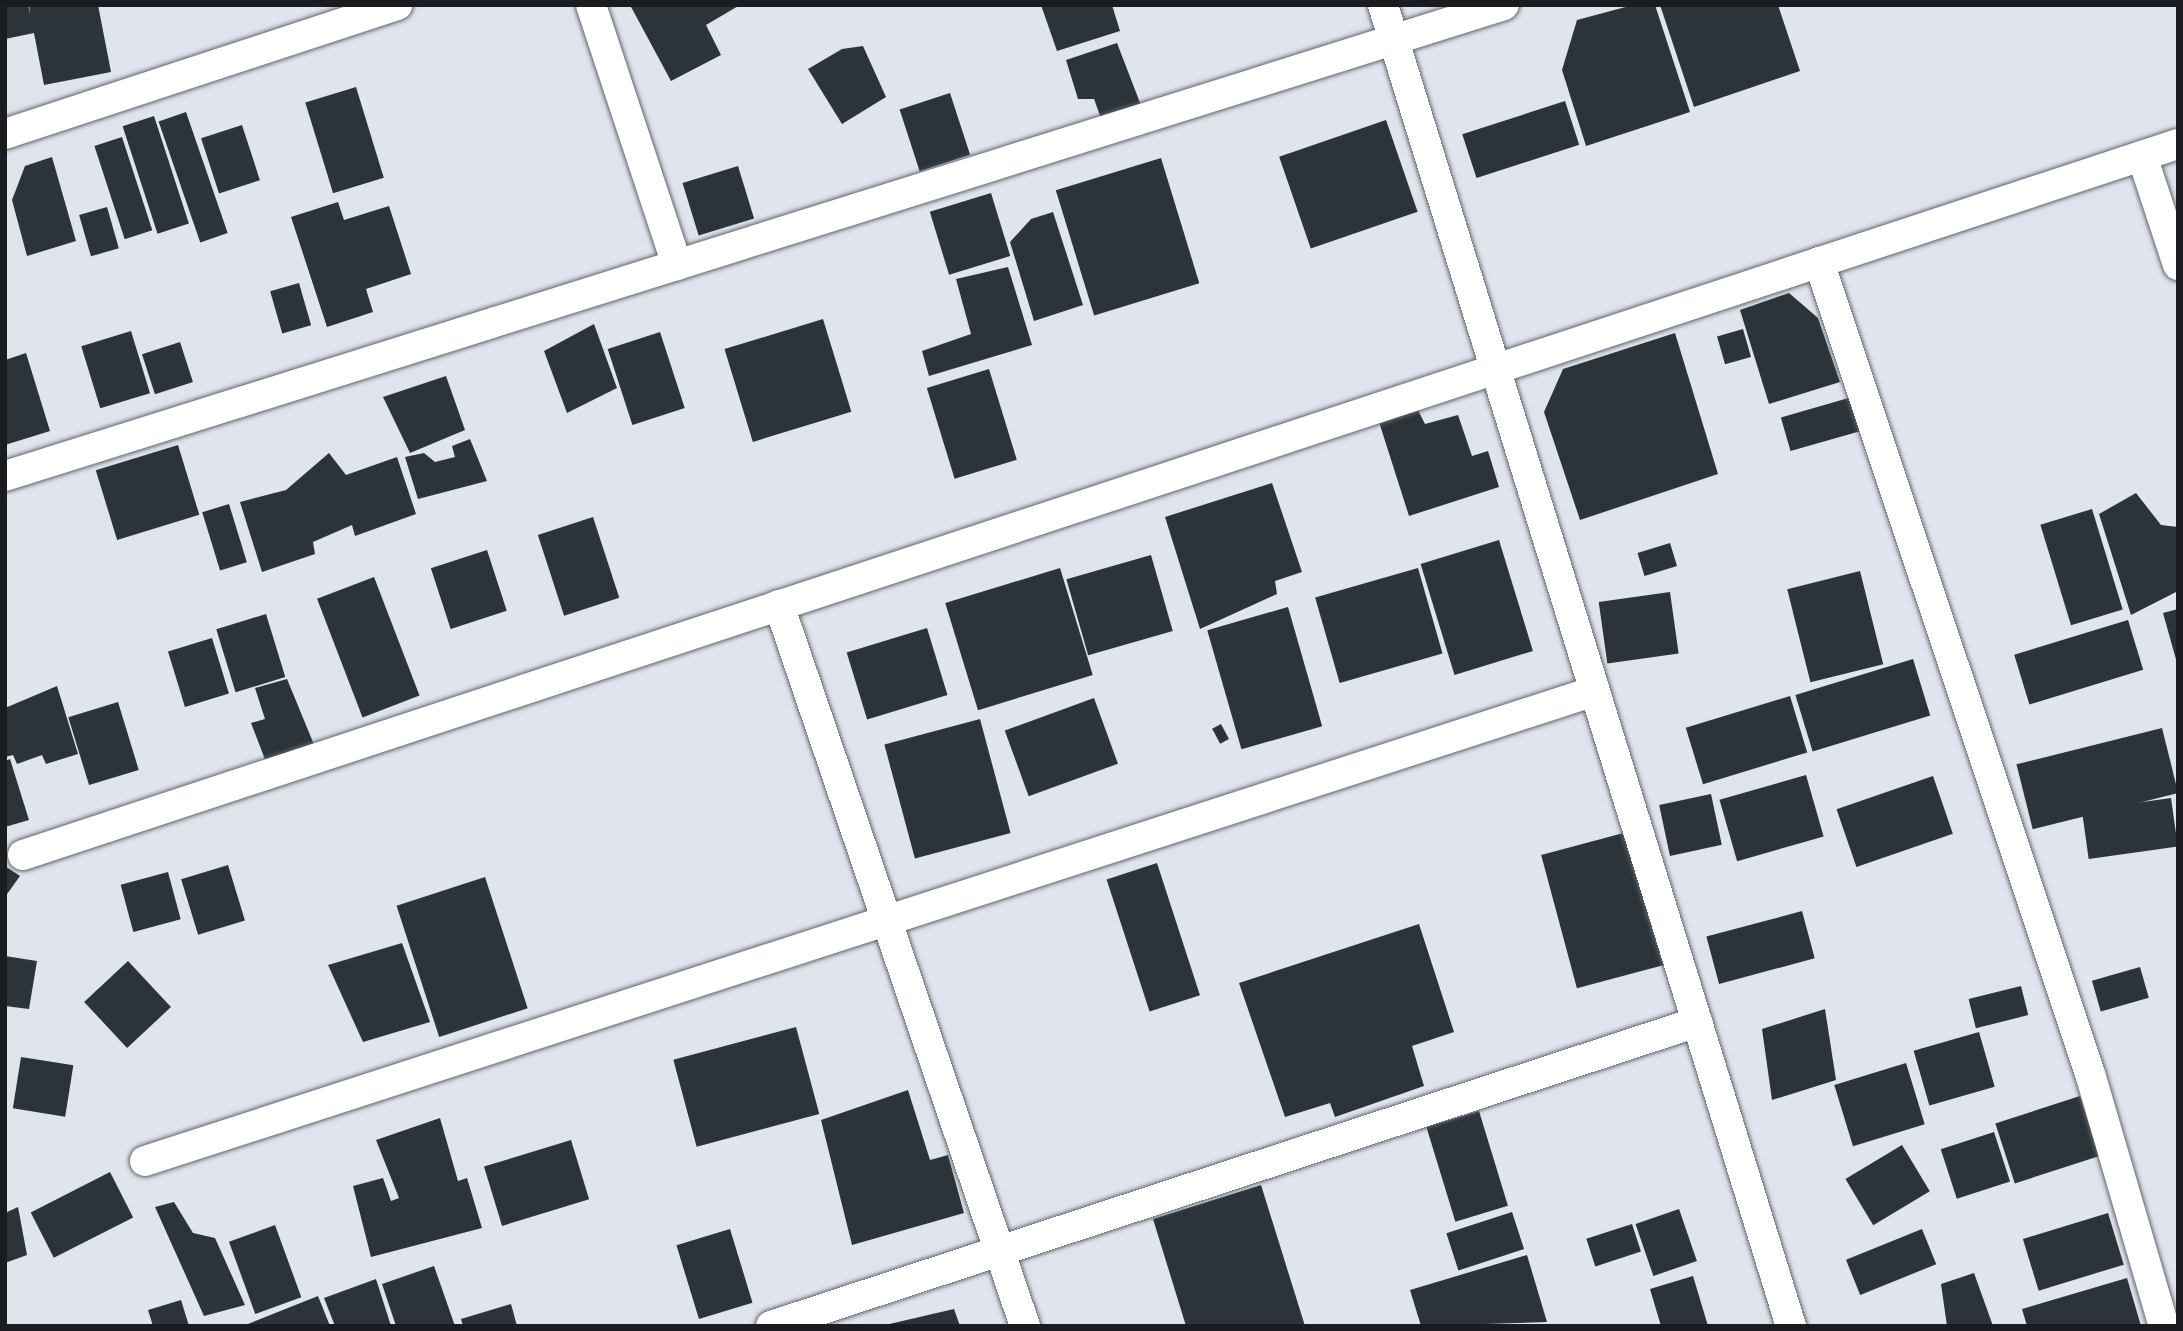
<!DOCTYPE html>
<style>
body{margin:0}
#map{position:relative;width:2183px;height:1331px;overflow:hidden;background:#dfe4ed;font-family:Overpass,sans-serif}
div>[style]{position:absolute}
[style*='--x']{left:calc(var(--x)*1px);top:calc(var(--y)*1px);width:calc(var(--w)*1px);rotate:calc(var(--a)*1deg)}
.building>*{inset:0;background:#2c3439;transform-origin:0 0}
.roads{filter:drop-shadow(0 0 2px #60656d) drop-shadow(0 0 2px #60656d)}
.street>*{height:30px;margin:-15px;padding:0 15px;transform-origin:15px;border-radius:15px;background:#fff}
span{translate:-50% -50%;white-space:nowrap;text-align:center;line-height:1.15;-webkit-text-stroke:7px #dfe4ed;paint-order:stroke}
.frame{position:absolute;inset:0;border:7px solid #1a1c1f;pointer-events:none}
</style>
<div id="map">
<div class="building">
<div style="clip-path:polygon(5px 5px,28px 5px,30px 14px,29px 5px,98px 5px,111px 72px,44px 85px,34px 33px,5px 39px)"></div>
<div style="clip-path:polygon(630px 5px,740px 5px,706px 25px,721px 55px,671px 81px)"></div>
<div style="clip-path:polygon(1041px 5px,1112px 5px,1120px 31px,1057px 51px)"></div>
<div style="clip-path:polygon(1633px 5px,1655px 5px,1690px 112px,1586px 146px,1562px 70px,1577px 20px)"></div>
<div style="clip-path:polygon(1660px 5px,1778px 5px,1800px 71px,1694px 107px)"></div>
<div style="clip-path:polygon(1117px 43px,1142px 108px,1102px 121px,1094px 99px,1078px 99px,1066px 60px)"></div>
<div style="clip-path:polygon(863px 46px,886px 97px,842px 124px,808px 69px,842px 49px)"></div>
<div style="left:356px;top:87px;width:95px;height:53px;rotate:73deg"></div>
<div style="left:950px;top:93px;width:65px;height:53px;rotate:72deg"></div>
<div style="left:1565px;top:101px;width:46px;height:108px;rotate:72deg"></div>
<div style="left:186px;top:112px;width:128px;height:29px;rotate:71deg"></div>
<div style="left:154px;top:116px;width:113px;height:33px;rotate:72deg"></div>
<div style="left:1386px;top:120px;width:97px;height:113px;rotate:71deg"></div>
<div style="left:242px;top:125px;width:58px;height:43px;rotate:72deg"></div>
<div style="left:122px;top:137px;width:98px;height:29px;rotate:72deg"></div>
<div style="clip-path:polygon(52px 157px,76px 241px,27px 256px,12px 200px,25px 166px)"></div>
<div style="left:1161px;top:158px;width:131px;height:110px;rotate:73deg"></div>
<div style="left:738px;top:166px;width:55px;height:58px;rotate:73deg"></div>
<div style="left:991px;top:193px;width:66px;height:64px;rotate:73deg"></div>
<div style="clip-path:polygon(338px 202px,344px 220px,389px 206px,411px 274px,366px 289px,373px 312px,327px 327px,291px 217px)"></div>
<div style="left:107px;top:207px;width:43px;height:29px;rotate:74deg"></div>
<div style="clip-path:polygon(1053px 212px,1083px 305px,1034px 321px,1010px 242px,1031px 219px)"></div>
<div style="clip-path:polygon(1008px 267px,1032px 345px,929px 376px,922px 351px,971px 334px,956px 279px)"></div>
<div style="left:299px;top:283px;width:44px;height:30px;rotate:74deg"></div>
<div style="clip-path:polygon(1789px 293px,1818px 318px,1840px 382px,1769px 404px,1740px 310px)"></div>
<div style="left:823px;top:319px;width:97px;height:103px;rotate:73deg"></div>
<div style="clip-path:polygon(594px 324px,617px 388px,567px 413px,544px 351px)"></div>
<div style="left:1743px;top:329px;width:29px;height:27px;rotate:74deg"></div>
<div style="left:131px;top:331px;width:65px;height:52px;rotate:73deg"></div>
<div style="left:660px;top:332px;width:80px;height:55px;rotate:72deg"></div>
<div style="clip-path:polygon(1675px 333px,1718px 474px,1580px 520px,1544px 412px,1563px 369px)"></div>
<div style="left:180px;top:342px;width:42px;height:40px;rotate:72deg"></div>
<div style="clip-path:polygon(26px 353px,50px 431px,5px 445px,5px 360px)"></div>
<div style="left:989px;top:369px;width:95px;height:65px;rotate:73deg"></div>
<div style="clip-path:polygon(446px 376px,465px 430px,410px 453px,383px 397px)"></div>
<div style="left:1852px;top:397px;width:35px;height:74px;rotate:74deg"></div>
<div style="clip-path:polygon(1418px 410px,1425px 424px,1458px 415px,1472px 456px,1488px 451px,1499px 487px,1409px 516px,1379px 422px)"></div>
<div style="clip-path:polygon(470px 439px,487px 481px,418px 499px,405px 457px,424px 453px,435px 462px,455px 457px,452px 446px)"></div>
<div style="left:178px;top:445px;width:73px;height:86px;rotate:73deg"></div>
<div style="clip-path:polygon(329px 453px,346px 475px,397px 457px,416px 514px,355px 536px,352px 525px,313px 542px,315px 554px,262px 572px,240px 502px,286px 490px)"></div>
<div style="clip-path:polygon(1272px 483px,1302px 572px,1275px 581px,1277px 594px,1200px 629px,1165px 517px)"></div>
<div style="clip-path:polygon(2136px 493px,2161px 525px,2178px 527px,2178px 591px,2131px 615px,2099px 514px)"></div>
<div style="left:229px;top:504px;width:61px;height:28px;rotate:73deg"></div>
<div style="left:2092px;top:509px;width:105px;height:54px;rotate:73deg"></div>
<div style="left:593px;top:517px;width:85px;height:58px;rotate:72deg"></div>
<div style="left:1499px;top:540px;width:116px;height:82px;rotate:73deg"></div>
<div style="left:1670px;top:543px;width:24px;height:34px;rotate:73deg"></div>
<div style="left:487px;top:550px;width:64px;height:59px;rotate:72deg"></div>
<div style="left:1151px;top:555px;width:79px;height:88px;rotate:74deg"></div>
<div style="left:1060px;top:568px;width:112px;height:120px;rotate:73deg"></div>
<div style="left:1418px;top:568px;width:89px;height:107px;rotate:74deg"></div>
<div style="left:1860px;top:571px;width:96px;height:75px;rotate:76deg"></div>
<div style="left:374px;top:577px;width:127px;height:61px;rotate:69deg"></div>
<div style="left:1670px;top:592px;width:62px;height:72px;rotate:82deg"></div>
<div style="left:1288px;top:607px;width:124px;height:84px;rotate:74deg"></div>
<div style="clip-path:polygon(2178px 609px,2178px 663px,2177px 663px,2163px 613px)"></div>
<div style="left:266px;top:614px;width:66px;height:52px;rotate:73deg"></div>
<div style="left:2128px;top:620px;width:52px;height:119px;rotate:73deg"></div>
<div style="left:927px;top:628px;width:70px;height:84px;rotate:73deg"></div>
<div style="left:212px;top:638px;width:58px;height:46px;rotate:73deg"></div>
<div style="left:1913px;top:659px;width:59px;height:123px;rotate:73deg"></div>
<div style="clip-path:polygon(287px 679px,315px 747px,266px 762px,251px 723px,265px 719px,255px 688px)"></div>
<div style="clip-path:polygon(57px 686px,78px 754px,46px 764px,42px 755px,17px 764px,13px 755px,5px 757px,5px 708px)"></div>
<div style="left:1790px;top:696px;width:59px;height:109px;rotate:73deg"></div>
<div style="left:1094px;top:698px;width:70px;height:95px;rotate:70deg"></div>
<div style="left:118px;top:702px;width:71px;height:52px;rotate:73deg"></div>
<div style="left:980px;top:719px;width:118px;height:99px;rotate:75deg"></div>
<div style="left:1221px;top:724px;width:17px;height:10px;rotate:62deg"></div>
<div style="left:2162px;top:728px;width:67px;height:150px;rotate:76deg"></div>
<div style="clip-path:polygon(10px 759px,29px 820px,5px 827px,5px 761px)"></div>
<div style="left:1806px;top:775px;width:64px;height:90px;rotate:74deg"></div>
<div style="left:1933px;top:776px;width:61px;height:102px;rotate:71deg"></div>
<div style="left:1711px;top:794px;width:52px;height:53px;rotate:78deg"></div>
<div style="left:2171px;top:798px;width:49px;height:90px;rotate:82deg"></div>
<div style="left:1631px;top:831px;width:138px;height:93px;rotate:75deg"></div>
<div style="left:1157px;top:863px;width:139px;height:53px;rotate:72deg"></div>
<div style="left:228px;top:865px;width:58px;height:49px;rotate:73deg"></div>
<div style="clip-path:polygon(5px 866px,20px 876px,5px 897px)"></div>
<div style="left:168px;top:872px;width:49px;height:49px;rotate:75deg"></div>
<div style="left:485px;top:877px;width:138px;height:93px;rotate:72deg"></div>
<div style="left:1802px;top:911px;width:49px;height:99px;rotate:75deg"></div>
<div style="clip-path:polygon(1419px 924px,1454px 1032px,1412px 1046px,1424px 1086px,1335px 1117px,1330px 1103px,1285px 1117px,1239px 983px)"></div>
<div style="clip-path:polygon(402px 943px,430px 1022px,363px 1042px,328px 965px)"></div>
<div style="clip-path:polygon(5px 956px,37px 961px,29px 1009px,5px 1006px)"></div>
<div style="left:128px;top:961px;width:63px;height:60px;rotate:47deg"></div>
<div style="left:2140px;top:967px;width:32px;height:50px;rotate:74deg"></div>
<div style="left:2021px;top:986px;width:30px;height:54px;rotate:76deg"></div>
<div style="clip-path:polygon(1825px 1009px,1836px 1080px,1772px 1100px,1762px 1029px)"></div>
<div style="left:796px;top:1027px;width:90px;height:127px;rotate:75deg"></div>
<div style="left:1979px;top:1032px;width:57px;height:68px;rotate:74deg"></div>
<div style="left:21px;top:1057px;width:53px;height:52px;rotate:9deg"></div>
<div style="left:1906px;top:1063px;width:64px;height:75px;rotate:73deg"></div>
<div style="clip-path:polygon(908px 1090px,930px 1160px,948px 1155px,964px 1213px,852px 1245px,821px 1120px)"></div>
<div style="left:2080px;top:1096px;width:63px;height:89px;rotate:72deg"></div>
<div style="left:1479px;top:1111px;width:99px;height:55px;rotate:73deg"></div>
<div style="clip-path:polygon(440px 1118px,458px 1181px,467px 1178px,482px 1228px,371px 1257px,353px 1186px,383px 1178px,391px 1201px,399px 1198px,376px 1140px)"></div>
<div style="left:1994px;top:1132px;width:52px;height:56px;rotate:72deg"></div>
<div style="left:571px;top:1140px;width:62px;height:91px;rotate:73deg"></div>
<div style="left:1902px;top:1145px;width:54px;height:66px;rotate:59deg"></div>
<div style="left:110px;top:1172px;width:51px;height:89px;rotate:63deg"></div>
<div style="clip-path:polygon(1261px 1185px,1305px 1326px,1186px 1326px,1153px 1219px)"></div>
<div style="clip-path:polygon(174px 1202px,193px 1233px,215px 1238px,245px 1305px,204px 1316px,155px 1207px)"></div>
<div style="clip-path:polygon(18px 1207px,27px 1255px,5px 1263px,5px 1213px)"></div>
<div style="left:1679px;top:1209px;width:55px;height:46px;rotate:71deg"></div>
<div style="left:1512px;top:1212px;width:39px;height:69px;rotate:72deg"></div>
<div style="left:2108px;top:1213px;width:54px;height:89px;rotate:73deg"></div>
<div style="left:1632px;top:1224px;width:29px;height:48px;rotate:72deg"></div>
<div style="left:275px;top:1225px;width:77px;height:49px;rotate:70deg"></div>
<div style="left:730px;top:1229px;width:77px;height:56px;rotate:73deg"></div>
<div style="left:1922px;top:1229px;width:38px;height:82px;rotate:68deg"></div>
<div style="clip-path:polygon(1527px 1255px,1547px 1322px,1421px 1326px,1410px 1290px)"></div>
<div style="clip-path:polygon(434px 1266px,455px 1326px,396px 1326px,382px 1284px)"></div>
<div style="clip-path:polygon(1974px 1273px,1993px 1326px,1947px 1326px,1941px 1284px)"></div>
<div style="clip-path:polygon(1693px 1276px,1708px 1326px,1661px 1326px,1650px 1289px)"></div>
<div style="clip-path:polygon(2127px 1278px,2141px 1326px,2027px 1326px,2022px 1309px)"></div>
<div style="clip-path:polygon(376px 1279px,391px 1326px,335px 1326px,324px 1298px)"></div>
<div style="clip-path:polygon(318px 1296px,330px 1326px,248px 1324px)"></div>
<div style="clip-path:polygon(181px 1300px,189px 1326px,153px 1326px,148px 1310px)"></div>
<div style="clip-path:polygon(511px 1304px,517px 1326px,463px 1326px,461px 1319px)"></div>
<div style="clip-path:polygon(954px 1309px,960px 1326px,885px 1326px,885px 1325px)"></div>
</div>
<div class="roads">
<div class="street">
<div style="--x:591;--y:5;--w:274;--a:71.7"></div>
<div style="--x:1383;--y:5;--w:1383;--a:72.84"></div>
<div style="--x:5;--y:134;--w:413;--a:-18.2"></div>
<div style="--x:2142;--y:156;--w:115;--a:71.7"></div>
<div style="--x:1819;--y:262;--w:859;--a:71.54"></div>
<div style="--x:2091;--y:1077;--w:259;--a:73.7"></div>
<div style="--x:5;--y:476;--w:1571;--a:-17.44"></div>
<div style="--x:779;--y:605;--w:762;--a:71.16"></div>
<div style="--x:23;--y:855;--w:2269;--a:-18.26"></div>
<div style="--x:145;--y:1161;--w:1524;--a:-17.96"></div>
<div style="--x:771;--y:1326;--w:975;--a:-18.17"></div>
</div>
</div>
<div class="frame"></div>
</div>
